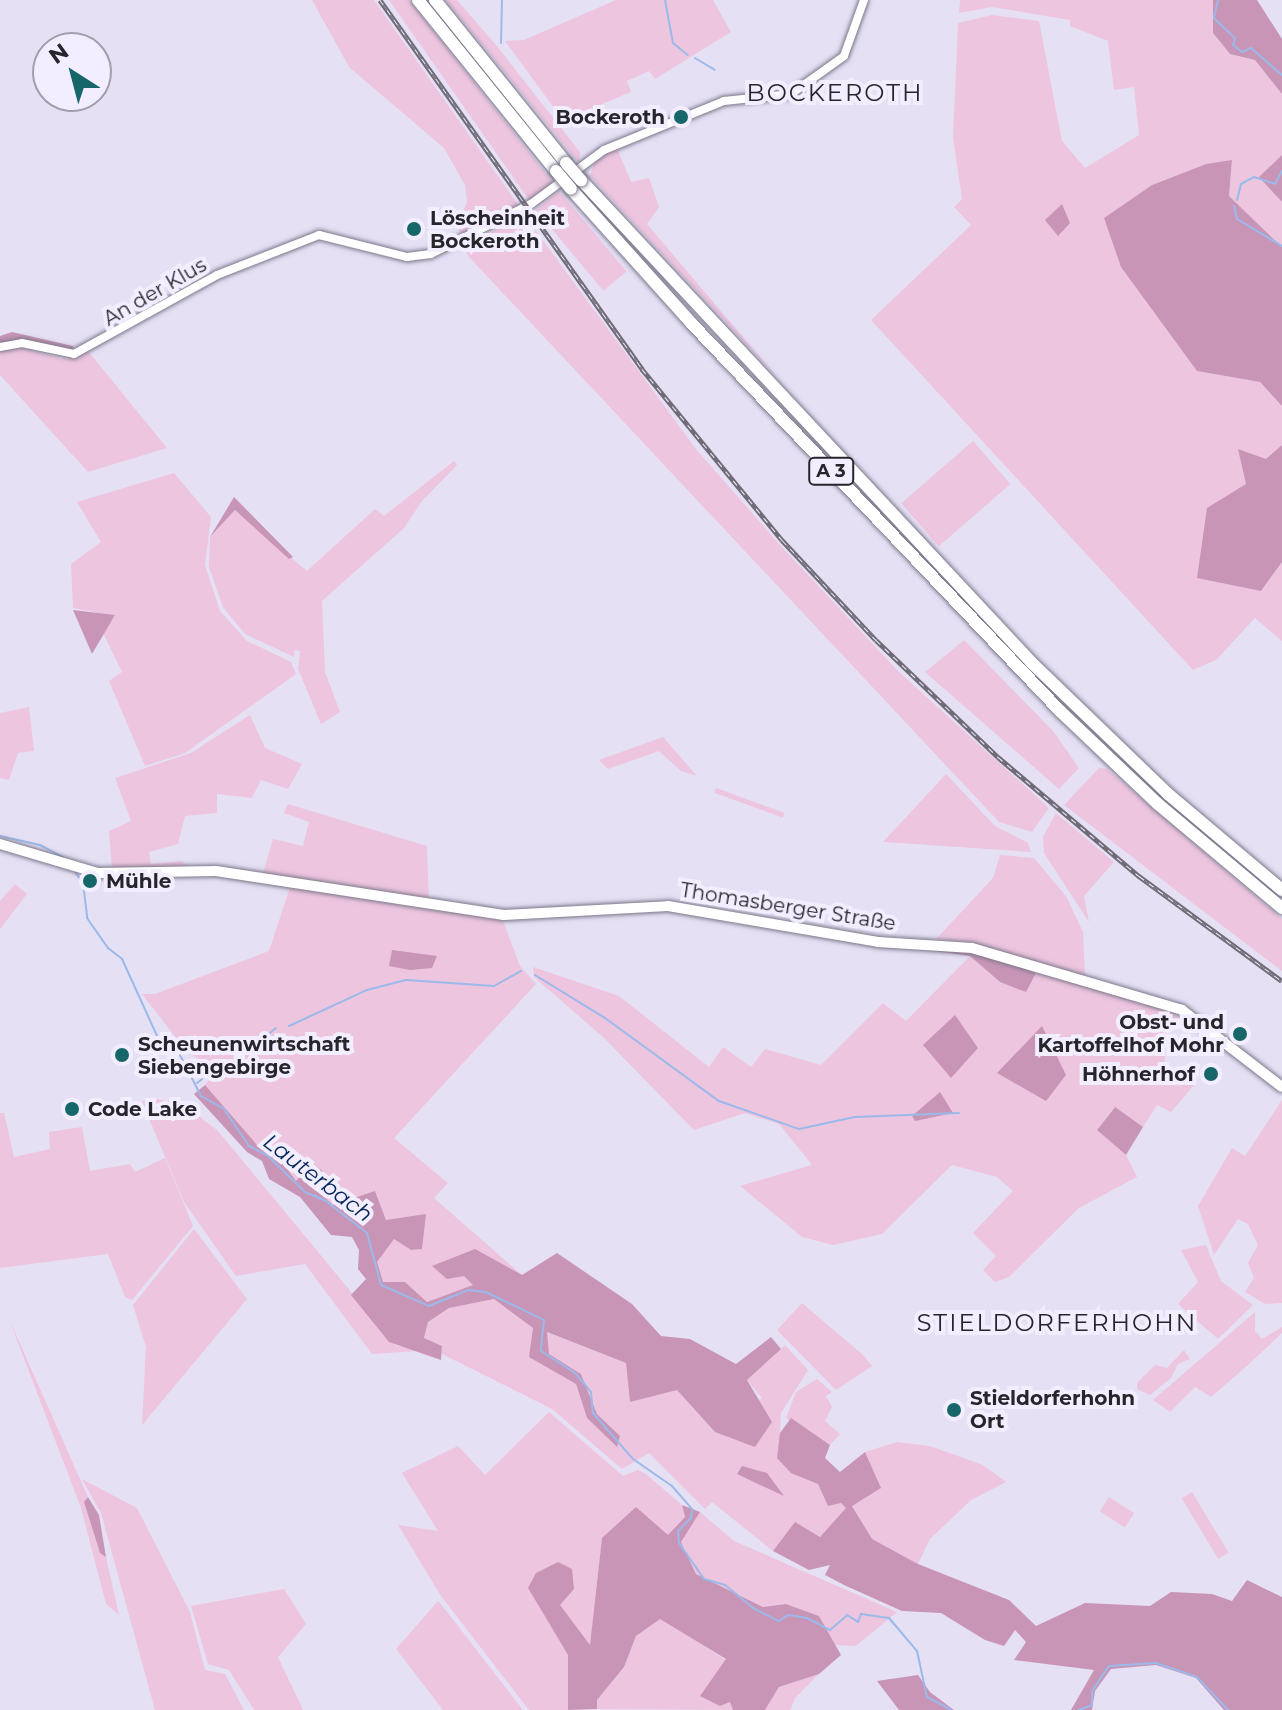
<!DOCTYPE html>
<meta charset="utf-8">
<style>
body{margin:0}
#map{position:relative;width:1282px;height:1710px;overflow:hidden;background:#e6e0f5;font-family:Montserrat,sans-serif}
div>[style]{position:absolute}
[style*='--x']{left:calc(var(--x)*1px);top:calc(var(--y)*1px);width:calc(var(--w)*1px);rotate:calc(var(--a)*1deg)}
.green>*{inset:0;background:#edc5df;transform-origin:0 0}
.forest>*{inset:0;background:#c895b7}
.stream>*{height:2px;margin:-1px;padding:0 1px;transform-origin:1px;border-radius:1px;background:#9bbaea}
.roads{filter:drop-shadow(0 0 2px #7c778a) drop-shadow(0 0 2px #7c778a)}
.minor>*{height:8px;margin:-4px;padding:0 4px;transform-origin:4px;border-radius:4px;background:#fff}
.major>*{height:10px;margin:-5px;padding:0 5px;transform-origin:5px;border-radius:5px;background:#fff}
.highway>*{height:12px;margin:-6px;padding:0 6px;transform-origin:6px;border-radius:6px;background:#fff}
.rail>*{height:5px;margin-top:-2.5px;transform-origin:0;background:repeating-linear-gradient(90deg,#f3eeff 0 6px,#6f6b77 0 12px);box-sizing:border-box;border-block:2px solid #6f6b77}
.bridges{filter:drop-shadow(0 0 2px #7c778a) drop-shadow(0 0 2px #7c778a)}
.highway-bridge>*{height:12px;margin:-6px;padding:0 6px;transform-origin:6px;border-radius:6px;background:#fff}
.dots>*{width:22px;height:22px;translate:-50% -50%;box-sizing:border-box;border:4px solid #f3eeff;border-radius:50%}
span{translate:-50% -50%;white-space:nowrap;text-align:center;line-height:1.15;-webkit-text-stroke:8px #f3eeff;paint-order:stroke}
.shield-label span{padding:2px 6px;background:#f3eeff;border:2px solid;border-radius:6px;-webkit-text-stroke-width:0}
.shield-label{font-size:18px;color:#27252c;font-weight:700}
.poi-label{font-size:20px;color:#27252c;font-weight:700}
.right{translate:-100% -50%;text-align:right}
.left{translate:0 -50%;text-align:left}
.street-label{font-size:20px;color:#27252c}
.water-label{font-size:22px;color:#02255c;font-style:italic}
.quarter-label{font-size:24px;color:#27252c;letter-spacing:2px}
.north{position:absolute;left:32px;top:32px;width:80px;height:80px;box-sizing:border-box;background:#f3eeff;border:2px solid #a19eab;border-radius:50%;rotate:324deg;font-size:22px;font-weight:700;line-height:32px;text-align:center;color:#27252c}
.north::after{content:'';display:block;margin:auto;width:28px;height:36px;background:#176669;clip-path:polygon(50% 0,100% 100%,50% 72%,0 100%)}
</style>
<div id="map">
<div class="green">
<div style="clip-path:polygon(312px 0,374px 0,519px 206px,460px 235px,458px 225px,467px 202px,465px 185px,444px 148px,349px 67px)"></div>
<div style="clip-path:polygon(389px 0,409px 0,553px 183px,529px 200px)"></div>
<div style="clip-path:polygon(446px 0,457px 0,496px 45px,580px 152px,579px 163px)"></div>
<div style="clip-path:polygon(616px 0,713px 0,731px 32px,655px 79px,649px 71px,627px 81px,631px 92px,563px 120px,505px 41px,524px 40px)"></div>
<div style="clip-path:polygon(960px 0,1213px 0,1213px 33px,1230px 54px,1255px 60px,1282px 94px,1282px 155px,1260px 177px,1282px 202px,1282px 247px,1229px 196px,1232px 161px,1206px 164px,1152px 185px,1104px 218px,1197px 371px,1260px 382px,1282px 406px,1282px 445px,1246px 484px,1261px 591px,1282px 562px,1282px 641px,1255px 618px,1216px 660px,1193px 670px,871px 320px,971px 225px,954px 207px,962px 199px,953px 138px,958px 23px,992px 15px,1039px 21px,1062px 141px,1085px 168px,1139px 135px,1134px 87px,1114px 90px,1108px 41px,1070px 26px,1070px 20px,992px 7px,959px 13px)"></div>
<div style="clip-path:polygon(617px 148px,631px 182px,649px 178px,659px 207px,647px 224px,776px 376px,590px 176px,595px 161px)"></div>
<div style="left:559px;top:191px;width:105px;height:30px;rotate:50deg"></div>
<div style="clip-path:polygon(525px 216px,696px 449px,780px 545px,899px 672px,1049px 808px,1032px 832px,999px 822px,469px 257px,463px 246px)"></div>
<div style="clip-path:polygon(15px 346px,62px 359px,88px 351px,167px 448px,88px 472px,0 375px,0 350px)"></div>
<div style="left:973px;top:441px;width:57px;height:95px;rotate:49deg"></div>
<div style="clip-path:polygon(454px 461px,457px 465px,422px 501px,404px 528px,322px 601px,325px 672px,340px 712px,321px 724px,298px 669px,300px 651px,294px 650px,294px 657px,245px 634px,223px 607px,209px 567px,210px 537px,235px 510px,307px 571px,375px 509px,384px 516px)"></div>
<div style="clip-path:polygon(174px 473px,211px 517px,205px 565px,220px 611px,247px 641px,291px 662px,296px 674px,185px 753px,145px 766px,109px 681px,122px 672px,103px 633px,115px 616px,73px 608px,71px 564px,101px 542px,77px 502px)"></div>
<div style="clip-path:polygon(964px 640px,1053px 731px,1079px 768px,1059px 789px,925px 672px)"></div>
<div style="clip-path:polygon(29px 707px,34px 751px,18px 753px,9px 780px,0 778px,0 713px)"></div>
<div style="clip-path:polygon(250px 715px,265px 748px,302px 764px,288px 789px,261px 780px,252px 798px,217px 794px,217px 813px,185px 816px,178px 844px,149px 852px,151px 864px,181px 861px,189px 866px,112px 868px,109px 831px,131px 821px,115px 778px,191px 753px)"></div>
<div style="clip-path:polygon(663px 737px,697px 776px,681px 771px,659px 751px,608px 769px,599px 760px)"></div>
<div style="clip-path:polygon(1099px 768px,1107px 769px,1282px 919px,1282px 971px,1064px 805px)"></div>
<div style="clip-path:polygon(946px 774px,995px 826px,1028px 843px,1031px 852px,883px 842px)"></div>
<div style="left:716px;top:788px;width:73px;height:5px;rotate:20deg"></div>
<div style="clip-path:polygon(288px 804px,427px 846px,429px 904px,262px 876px,273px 839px,303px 846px,309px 822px,284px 813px)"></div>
<div style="clip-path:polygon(1056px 813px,1114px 862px,1084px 896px,1089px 922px,1044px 853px,1043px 837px)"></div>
<div style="clip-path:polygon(1000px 855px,1034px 858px,1066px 896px,1083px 932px,1085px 976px,1081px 980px,965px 942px,936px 939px,993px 878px)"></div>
<div style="clip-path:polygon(15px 884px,27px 894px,0 929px,0 901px)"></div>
<div style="clip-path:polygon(290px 887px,502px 918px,520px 966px,536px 984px,394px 1138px,448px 1183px,434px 1198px,522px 1275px,464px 1276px,474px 1285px,427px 1302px,405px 1282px,382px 1282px,376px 1262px,394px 1238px,411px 1250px,386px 1220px,375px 1191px,333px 1206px,296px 1181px,275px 1152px,257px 1145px,213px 1098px,205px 1085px,218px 1069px,187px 1052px,142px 994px,155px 994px,269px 951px)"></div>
<div style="clip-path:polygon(970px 956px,1000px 982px,1026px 991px,1036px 973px,1163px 1007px,1196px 1029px,1185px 1025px,1166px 1030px,1164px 1075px,1196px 1083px,1171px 1112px,1157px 1105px,1143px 1127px,1114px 1107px,1097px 1130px,1126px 1155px,1137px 1177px,1079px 1208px,1009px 1277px,995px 1282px,983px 1270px,996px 1256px,973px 1233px,1013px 1191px,997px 1177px,952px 1165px,882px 1234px,833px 1245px,802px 1237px,740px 1186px,812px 1165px,779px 1124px,745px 1113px,694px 1130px,604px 1038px,534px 977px,533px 967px,619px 996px,709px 1067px,723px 1047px,751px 1067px,765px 1049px,821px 1065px,883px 1003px,906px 1021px)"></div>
<div style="clip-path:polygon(147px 1098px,182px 1103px,218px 1131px,395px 1345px,418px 1351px,372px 1354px,305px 1264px,236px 1276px,184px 1202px,142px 1102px)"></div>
<div style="clip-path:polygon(1282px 1100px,1282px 1303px,1265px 1304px,1245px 1292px,1254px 1278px,1248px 1263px,1258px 1245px,1248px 1224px,1238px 1219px,1214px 1255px,1198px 1206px,1232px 1148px,1245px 1156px)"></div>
<div style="clip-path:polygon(0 1113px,4px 1113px,14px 1157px,50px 1149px,49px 1132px,82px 1127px,90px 1171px,130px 1164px,135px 1172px,165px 1158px,193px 1226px,132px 1300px,125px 1297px,108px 1254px,0 1268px)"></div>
<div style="clip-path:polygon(194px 1229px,247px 1299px,142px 1425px,146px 1347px,133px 1305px)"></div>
<div style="clip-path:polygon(1206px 1245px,1221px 1281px,1253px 1305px,1218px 1339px,1178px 1304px,1198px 1282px,1181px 1250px)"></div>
<div style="clip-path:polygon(494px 1299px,534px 1328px,530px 1357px,576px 1384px,587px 1418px,616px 1446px,620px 1436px,597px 1414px,581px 1374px,549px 1354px,546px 1332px,626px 1363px,677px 1390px,715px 1432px,762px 1398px,747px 1380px,785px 1345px,808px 1370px,781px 1413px,780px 1433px,801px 1474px,818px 1484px,828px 1506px,841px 1503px,847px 1508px,820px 1537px,795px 1523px,773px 1551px,712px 1502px,705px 1509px,649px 1453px,622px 1469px,552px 1409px,442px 1354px,442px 1346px,424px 1338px,428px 1322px,449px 1308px)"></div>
<div style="clip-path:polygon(802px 1303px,863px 1355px,872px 1366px,836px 1390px,777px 1330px)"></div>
<div style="clip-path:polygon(1255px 1312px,1255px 1331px,1262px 1339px,1282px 1327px,1282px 1333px,1248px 1365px,1211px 1397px,1195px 1387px,1170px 1412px,1153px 1400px)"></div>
<div style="clip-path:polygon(9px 1319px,88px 1497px,84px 1502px,100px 1553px,106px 1557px,119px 1615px,106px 1604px,81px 1508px)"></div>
<div style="clip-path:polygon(1184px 1350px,1190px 1359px,1178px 1364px,1171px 1378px,1150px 1395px,1137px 1389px,1137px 1383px,1155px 1365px,1167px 1368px)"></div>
<div style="clip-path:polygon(817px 1379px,832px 1392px,826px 1396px,832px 1407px,825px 1421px,840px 1434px,830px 1445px,786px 1418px,796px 1392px)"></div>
<div style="clip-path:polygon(549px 1412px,623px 1476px,638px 1470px,646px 1474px,682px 1505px,685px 1517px,668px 1535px,602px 1538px,590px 1647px,560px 1605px,528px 1588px,568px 1655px,570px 1694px,568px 1710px,529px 1710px,441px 1596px,398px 1525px,438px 1531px,402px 1473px,458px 1446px,485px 1475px)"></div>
<div style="clip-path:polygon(897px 1442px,930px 1446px,983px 1465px,1006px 1482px,971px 1500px,930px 1539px,918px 1564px,871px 1539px,852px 1505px,880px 1488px,865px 1452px)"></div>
<div style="clip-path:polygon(82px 1479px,137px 1508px,190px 1612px,205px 1670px,225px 1674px,244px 1710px,155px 1710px,101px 1513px)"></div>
<div style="left:1192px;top:1492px;width:71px;height:12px;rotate:59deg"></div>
<div style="left:1109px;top:1497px;width:30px;height:17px;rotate:33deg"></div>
<div style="clip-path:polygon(700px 1512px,734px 1541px,897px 1612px,856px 1646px,835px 1645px,819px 1616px,786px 1604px,763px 1607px,696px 1574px,681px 1541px)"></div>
<div style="clip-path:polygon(284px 1589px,306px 1624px,278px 1657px,303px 1710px,254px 1710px,229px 1670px,208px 1664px,191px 1606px)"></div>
<div style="clip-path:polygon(438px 1601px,441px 1604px,523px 1710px,443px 1710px,396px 1649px)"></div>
<div style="clip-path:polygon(661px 1618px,726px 1660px,733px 1710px,597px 1709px,597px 1700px,624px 1667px,636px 1636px)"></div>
<div style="clip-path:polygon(819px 1674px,795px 1698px,790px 1710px,765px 1710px,779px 1687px)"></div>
</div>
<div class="forest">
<div style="clip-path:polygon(1213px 0,1257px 0,1282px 39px,1282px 94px,1255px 60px,1230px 54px,1213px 33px)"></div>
<div style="clip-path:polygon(1282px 155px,1282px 202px,1259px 177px)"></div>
<div style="clip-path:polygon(1232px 160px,1229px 196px,1282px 247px,1282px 406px,1260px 382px,1197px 371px,1121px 267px,1104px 218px,1152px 185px,1206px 164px)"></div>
<div style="clip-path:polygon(1062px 204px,1070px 223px,1058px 236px,1045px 220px)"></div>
<div style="clip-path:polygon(12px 332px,73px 346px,73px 352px,0 345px,0 336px)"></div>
<div style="clip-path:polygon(1282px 445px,1282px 562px,1261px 591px,1197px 578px,1207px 508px,1246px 484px,1238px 449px,1266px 459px)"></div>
<div style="clip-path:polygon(234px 497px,293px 557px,289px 559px,235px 510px,210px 537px)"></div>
<div style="clip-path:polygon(73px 610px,115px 615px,92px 654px)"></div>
<div style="clip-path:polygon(961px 948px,1036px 973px,1026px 992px,1000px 982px,970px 956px,927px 950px)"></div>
<div style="clip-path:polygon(392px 950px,437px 956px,432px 968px,410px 970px,389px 966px)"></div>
<div style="clip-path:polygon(955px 1015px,978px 1048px,951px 1078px,923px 1045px)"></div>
<div style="clip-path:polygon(1042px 1026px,1066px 1075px,1046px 1101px,997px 1073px)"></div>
<div style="clip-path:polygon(205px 1085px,257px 1145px,275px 1152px,296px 1181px,312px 1163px,324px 1172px,321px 1194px,333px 1205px,375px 1191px,386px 1220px,426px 1214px,422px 1249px,411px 1250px,394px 1239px,377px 1262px,383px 1282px,405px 1282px,427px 1302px,473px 1285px,464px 1276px,447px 1279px,432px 1266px,475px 1249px,522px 1275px,557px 1253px,632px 1304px,661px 1336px,690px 1339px,736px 1364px,771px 1337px,781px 1349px,747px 1380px,772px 1422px,755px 1447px,715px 1432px,677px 1390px,630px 1402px,626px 1363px,547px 1332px,549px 1354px,581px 1374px,597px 1414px,620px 1436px,617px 1447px,587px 1418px,576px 1384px,529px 1357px,533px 1328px,494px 1299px,449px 1308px,428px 1322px,424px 1338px,442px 1346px,441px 1360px,389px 1342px,351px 1295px,366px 1279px,358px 1269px,359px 1250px,352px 1237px,331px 1235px,300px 1197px,269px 1179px,262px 1161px,247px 1152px,194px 1094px)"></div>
<div style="clip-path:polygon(940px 1092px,953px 1113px,915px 1121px,912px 1116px)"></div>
<div style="clip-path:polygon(1115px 1107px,1143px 1127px,1126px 1155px,1097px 1130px)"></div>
<div style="clip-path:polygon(791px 1418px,830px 1445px,825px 1458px,840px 1472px,865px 1452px,881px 1488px,852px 1506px,872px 1539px,918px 1564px,1009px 1600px,1036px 1626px,1085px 1603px,1150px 1606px,1171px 1592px,1212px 1594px,1232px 1601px,1247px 1580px,1282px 1597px,1282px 1710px,1224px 1710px,1196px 1678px,1156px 1665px,1111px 1669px,1095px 1691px,1092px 1710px,1071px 1710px,1094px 1670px,1014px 1660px,1026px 1642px,1015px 1630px,1004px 1646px,985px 1640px,941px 1613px,902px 1611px,844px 1585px,825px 1575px,830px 1565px,809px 1570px,773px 1551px,795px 1522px,820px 1537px,846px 1508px,841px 1503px,828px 1506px,818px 1484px,791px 1473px,777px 1458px,780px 1433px)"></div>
<div style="clip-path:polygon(742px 1466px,767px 1473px,784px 1496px,737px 1474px)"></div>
<div style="clip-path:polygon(88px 1497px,99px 1515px,106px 1557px,100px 1553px,84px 1502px)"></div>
<div style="clip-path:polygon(682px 1505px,700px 1512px,681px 1542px,696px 1574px,763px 1607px,786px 1604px,819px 1616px,841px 1655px,819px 1674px,779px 1687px,765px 1710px,733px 1710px,730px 1702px,720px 1706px,700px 1696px,726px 1659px,660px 1619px,636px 1636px,624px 1667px,597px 1700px,597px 1709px,568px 1710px,568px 1655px,528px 1588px,536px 1573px,558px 1562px,572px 1569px,574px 1589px,560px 1605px,590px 1645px,602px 1538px,636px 1507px,668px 1535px,685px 1517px)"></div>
<div style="clip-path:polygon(918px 1675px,930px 1692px,954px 1710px,899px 1710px,877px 1681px)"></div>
</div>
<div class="stream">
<div style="--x:665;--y:0;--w:44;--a:79.5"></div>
<div style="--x:673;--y:43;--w:19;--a:39"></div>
<div style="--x:1218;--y:0;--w:18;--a:103"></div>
<div style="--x:1214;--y:18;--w:29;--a:44"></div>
<div style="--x:1235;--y:38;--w:7;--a:106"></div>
<div style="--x:1233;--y:45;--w:11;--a:38"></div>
<div style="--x:1242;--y:52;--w:10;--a:-24"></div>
<div style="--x:1251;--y:48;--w:41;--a:41.1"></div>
<div style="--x:501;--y:43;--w:43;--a:-88.7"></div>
<div style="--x:695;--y:58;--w:23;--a:31"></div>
<div style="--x:1237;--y:200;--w:16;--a:-76"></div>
<div style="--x:1241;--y:184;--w:15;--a:-28"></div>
<div style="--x:1254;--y:177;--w:22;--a:18"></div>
<div style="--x:1275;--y:184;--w:15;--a:-62"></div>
<div style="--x:1234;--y:206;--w:13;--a:77"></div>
<div style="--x:1237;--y:219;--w:52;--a:31"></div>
<div style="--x:0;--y:836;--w:41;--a:12.7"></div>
<div style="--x:40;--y:845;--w:26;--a:28"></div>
<div style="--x:75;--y:872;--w:14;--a:54"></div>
<div style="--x:83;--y:883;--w:35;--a:83"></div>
<div style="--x:87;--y:918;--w:37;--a:55"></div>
<div style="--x:108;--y:948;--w:18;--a:38"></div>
<div style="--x:122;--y:959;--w:87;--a:65.5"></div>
<div style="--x:158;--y:1038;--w:26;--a:36"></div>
<div style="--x:179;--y:1053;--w:48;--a:62.9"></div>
<div style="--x:201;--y:1096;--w:26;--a:29"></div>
<div style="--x:224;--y:1109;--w:45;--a:56"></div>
<div style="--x:249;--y:1146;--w:20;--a:27"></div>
<div style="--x:267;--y:1155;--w:53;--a:44.2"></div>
<div style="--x:305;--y:1192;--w:23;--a:23"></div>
<div style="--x:326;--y:1201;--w:52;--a:38"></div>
<div style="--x:367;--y:1233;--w:54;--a:74.9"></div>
<div style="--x:381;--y:1285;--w:52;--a:23.6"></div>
<div style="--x:429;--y:1306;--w:42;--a:-22.3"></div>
<div style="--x:468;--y:1290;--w:18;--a:6"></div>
<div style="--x:486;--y:1292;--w:64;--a:25.8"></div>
<div style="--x:544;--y:1320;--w:31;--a:96"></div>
<div style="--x:541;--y:1351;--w:40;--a:32.9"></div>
<div style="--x:575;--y:1373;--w:25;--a:50"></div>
<div style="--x:591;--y:1392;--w:21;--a:85"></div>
<div style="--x:593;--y:1413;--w:61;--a:49"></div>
<div style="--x:633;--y:1459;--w:47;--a:34.7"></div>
<div style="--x:672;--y:1486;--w:30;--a:49"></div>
<div style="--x:692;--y:1509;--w:9;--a:96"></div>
<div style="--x:691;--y:1518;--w:18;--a:135"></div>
<div style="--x:678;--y:1531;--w:12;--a:85"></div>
<div style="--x:679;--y:1543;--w:44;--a:55.2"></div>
<div style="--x:704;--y:1579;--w:22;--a:16"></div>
<div style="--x:725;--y:1585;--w:36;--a:39"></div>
<div style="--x:753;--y:1608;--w:29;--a:27"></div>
<div style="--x:779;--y:1621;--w:11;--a:-34"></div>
<div style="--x:788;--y:1615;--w:19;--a:9"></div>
<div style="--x:807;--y:1618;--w:26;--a:28"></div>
<div style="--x:830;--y:1630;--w:23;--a:-41"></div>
<div style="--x:847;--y:1615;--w:13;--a:32"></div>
<div style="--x:858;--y:1622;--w:9;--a:-69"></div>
<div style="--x:861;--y:1614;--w:28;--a:8"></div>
<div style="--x:889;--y:1618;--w:43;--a:49.7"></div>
<div style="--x:917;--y:1651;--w:47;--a:77.7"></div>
<div style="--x:927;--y:1697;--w:27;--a:28"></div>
<div style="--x:535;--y:975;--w:82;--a:31.6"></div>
<div style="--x:605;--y:1018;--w:141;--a:36.1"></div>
<div style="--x:719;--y:1101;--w:85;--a:19.3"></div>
<div style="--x:799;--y:1129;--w:57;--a:-12.1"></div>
<div style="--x:855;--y:1117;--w:104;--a:-2.2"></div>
<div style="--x:289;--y:1026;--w:86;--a:-24.8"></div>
<div style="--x:367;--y:990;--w:40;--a:-14.4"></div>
<div style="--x:406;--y:980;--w:88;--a:3.9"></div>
<div style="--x:494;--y:986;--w:31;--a:-29"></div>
<div style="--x:229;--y:1066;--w:60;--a:-39"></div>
<div style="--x:197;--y:1083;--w:18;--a:-38"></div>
<div style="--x:1079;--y:1710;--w:14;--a:-21"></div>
<div style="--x:1092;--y:1705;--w:14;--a:-90"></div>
<div style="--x:1092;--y:1691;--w:30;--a:-56"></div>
<div style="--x:1109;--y:1666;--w:47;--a:-3.7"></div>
<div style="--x:1156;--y:1663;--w:43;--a:18.9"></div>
<div style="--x:1197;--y:1677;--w:45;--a:46.8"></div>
</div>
<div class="roads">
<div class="minor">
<div style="--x:0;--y:347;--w:22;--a:-10"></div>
<div style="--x:22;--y:343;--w:53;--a:11.9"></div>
<div style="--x:74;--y:354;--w:163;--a:-28.9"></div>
<div style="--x:217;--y:275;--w:110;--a:-21.4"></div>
<div style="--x:319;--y:235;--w:91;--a:14"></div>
<div style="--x:407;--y:257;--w:24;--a:-7"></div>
<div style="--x:431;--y:254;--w:112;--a:-26.6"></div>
<div style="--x:531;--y:204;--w:91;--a:-36.5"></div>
<div style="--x:604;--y:150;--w:130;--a:-22.2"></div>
<div style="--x:724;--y:101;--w:67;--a:-6"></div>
<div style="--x:791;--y:94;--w:65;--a:-35.6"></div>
<div style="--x:844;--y:56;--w:59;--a:-70.3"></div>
</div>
<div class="major">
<div style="--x:0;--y:844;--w:102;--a:16.5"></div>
<div style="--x:98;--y:873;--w:118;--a:-1"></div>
<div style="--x:216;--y:871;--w:291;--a:8.7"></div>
<div style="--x:504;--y:915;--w:164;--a:-3.1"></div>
<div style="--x:668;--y:906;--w:213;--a:9.7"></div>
<div style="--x:878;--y:942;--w:94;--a:3.7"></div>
<div style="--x:972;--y:948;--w:219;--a:16.4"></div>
<div style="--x:1182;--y:1010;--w:126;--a:37.6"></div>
</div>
<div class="highway">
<div style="--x:418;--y:0;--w:220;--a:51.1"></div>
<div style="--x:435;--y:0;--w:209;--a:51.2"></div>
<div style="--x:581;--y:180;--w:661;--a:46.96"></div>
<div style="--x:1032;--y:663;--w:189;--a:43.9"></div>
<div style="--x:1168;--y:794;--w:149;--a:40.1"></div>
<div style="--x:571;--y:189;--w:181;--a:48.1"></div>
<div style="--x:692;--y:324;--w:534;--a:46.44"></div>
<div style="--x:1060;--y:711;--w:135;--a:43.5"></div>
<div style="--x:1158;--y:804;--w:162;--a:40"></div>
</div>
</div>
<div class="rail">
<div style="--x:380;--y:0;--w:453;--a:54.6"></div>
<div style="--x:642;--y:369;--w:221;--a:50.7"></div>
<div style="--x:782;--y:540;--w:137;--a:46.8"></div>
<div style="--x:876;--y:640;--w:169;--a:43.8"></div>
<div style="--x:998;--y:757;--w:185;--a:40.2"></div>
<div style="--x:1139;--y:876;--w:177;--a:36.3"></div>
</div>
<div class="bridges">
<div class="highway-bridge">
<div style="--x:566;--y:163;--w:23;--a:49"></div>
<div style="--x:556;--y:171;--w:23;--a:50"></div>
</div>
</div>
<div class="dots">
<div style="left:681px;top:117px;background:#176669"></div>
<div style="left:414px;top:229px;background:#176669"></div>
<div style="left:90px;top:881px;background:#176669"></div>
<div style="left:1240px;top:1034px;background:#176669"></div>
<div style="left:122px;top:1055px;background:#176669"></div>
<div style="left:1211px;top:1074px;background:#176669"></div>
<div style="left:72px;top:1109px;background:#176669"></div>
<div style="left:954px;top:1410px;background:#176669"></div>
</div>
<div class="shield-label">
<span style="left:831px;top:471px">A 3</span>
</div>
<div class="poi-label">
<span class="right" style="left:665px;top:117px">Bockeroth</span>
<span class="left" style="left:430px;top:230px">Löscheinheit<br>Bockeroth</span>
<span class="left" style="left:106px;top:881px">Mühle</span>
<span class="right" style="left:1224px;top:1034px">Obst- und<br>Kartoffelhof Mohr</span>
<span class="left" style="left:138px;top:1056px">Scheunenwirtschaft<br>Siebengebirge</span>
<span class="right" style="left:1195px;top:1074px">Höhnerhof</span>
<span class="left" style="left:88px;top:1109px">Code Lake</span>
<span class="left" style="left:970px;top:1410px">Stieldorferhohn<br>Ort</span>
</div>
<div class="street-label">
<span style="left:155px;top:292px;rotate:-30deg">An der Klus</span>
<span style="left:788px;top:907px;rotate:9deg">Thomasberger Straße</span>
</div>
<div class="water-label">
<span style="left:318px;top:1178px;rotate:37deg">Lauterbach</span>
</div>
<div class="quarter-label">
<span style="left:835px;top:93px">BOCKEROTH</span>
<span style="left:1057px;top:1323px">STIELDORFERHOHN</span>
</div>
<div class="north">N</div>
</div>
